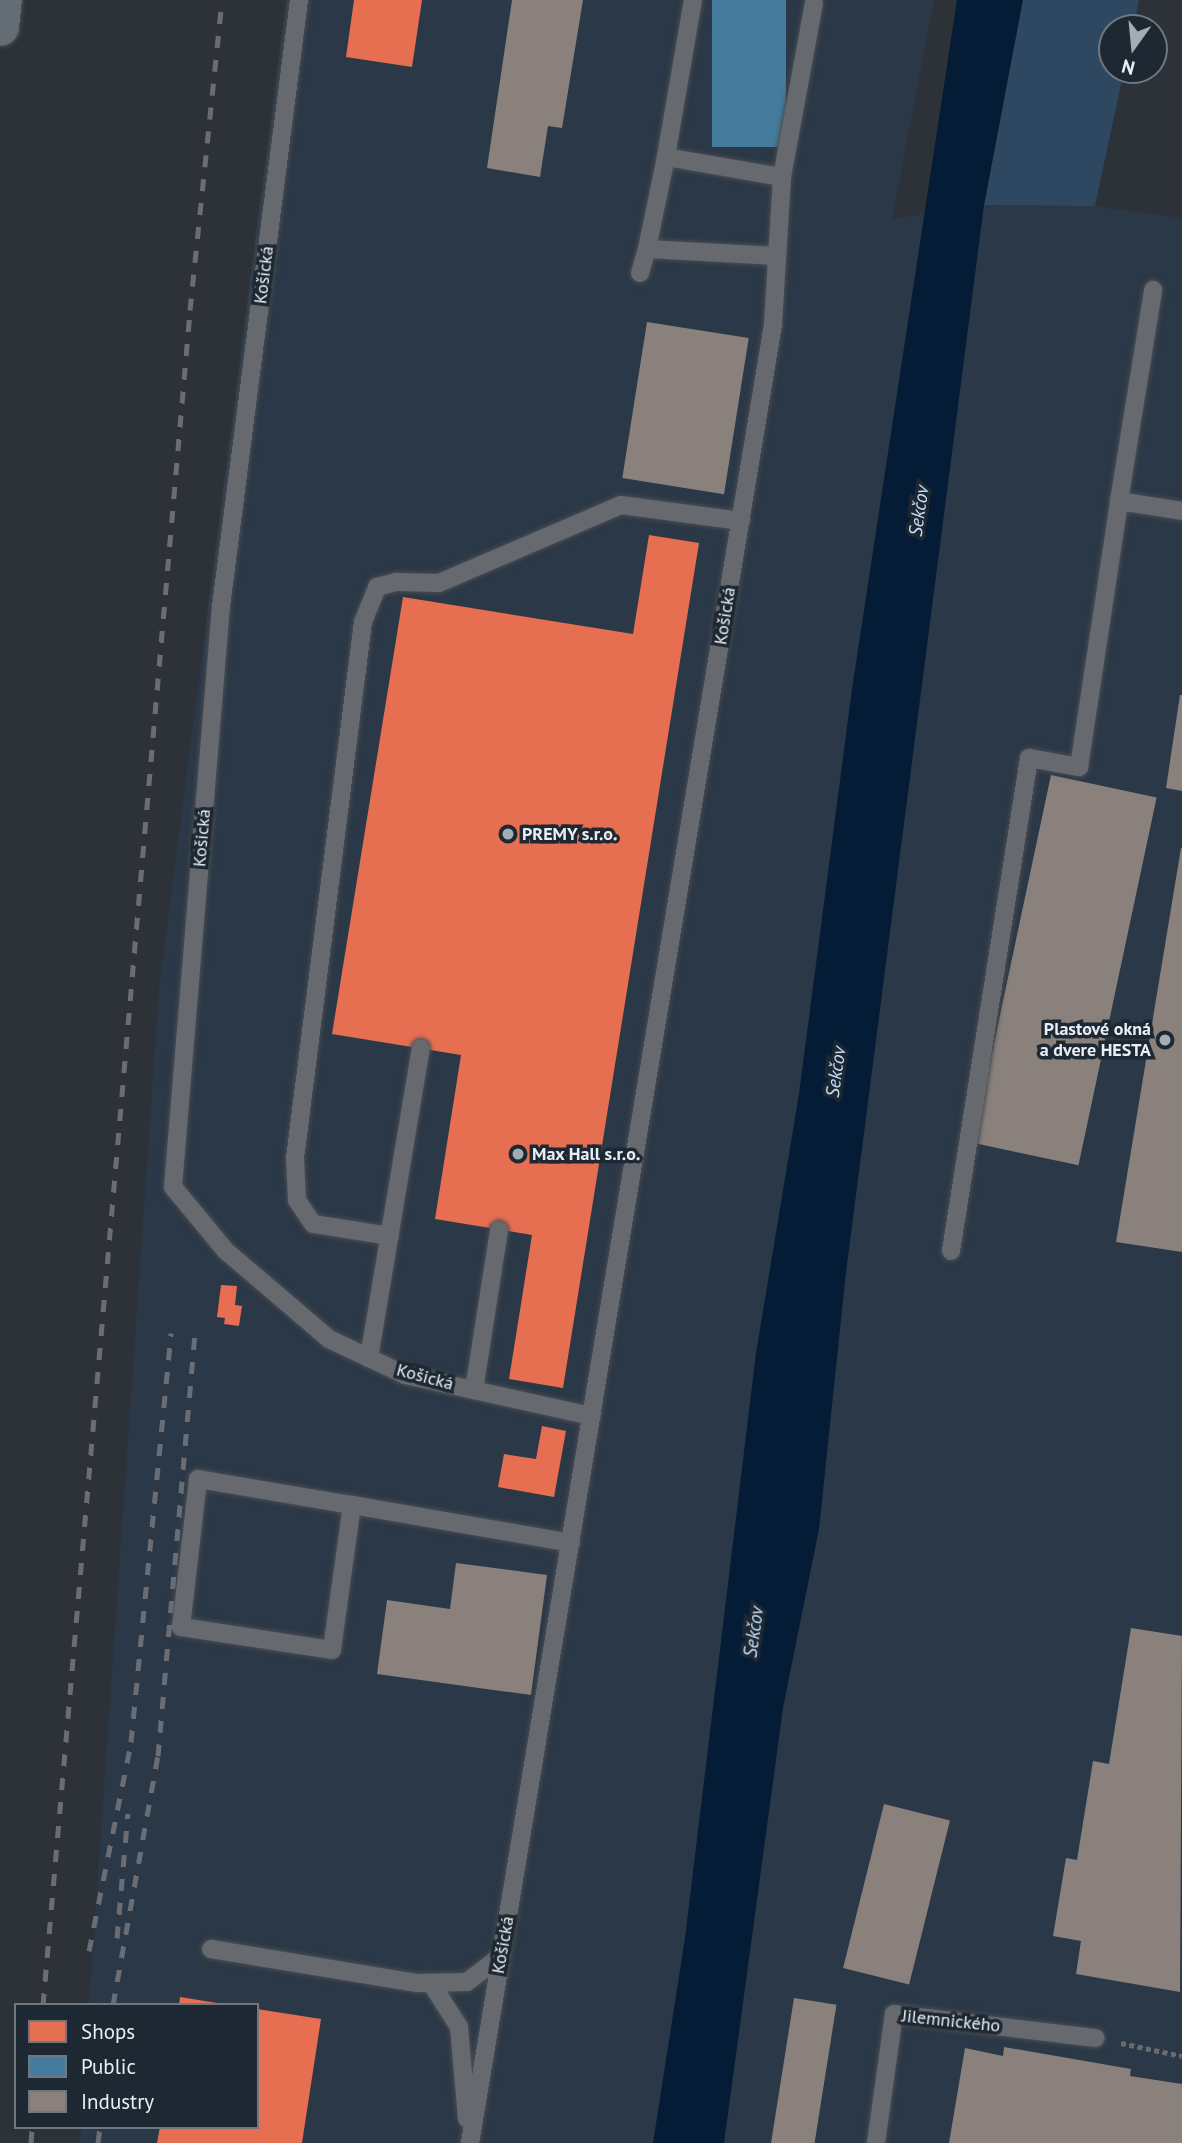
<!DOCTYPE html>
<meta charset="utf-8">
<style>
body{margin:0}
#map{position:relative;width:1182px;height:2143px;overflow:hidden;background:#2c3238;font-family:"PT Sans",sans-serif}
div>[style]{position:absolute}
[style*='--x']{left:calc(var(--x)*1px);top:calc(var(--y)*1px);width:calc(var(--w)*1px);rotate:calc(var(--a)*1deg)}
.built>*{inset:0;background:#2b3847}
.green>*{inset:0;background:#2f4862}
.water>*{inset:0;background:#041c35}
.shops>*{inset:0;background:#e76f51}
.public>*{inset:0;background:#457b9d;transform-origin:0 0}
.industry>*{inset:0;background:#8a817c;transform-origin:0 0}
.path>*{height:4.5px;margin-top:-2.25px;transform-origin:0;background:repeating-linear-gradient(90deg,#686b6f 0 5px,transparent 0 8.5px)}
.roads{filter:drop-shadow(0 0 2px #484d52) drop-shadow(0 0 2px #484d52)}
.service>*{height:18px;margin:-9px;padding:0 9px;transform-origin:9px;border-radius:9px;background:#666a6f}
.primary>*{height:38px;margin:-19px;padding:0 19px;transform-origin:19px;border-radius:19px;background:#656e75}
.rail>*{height:5px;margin-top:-2.5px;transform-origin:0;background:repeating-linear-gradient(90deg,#6a6e74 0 12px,transparent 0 24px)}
.dots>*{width:19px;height:19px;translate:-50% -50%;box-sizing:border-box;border:4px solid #1e2832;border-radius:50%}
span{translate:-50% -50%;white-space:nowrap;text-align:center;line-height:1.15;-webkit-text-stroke:7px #1e2832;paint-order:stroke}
.street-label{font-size:18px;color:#e8eef5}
.poi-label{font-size:18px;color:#e8eef5;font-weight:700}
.left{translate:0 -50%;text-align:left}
.right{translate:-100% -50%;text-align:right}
.water-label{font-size:19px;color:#c8dff9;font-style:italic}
.legend{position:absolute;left:14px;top:2003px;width:245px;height:126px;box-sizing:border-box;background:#1e2832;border:2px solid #6f7780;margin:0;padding:9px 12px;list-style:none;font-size:21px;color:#e8eef5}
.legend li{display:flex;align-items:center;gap:14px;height:35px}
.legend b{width:35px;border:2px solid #6f7780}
.north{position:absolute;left:1098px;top:14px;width:70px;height:70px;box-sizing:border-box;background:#1e2832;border:2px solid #6f7780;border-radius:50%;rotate:195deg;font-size:19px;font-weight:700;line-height:28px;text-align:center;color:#e8eef5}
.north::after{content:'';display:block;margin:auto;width:24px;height:32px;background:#a6acb3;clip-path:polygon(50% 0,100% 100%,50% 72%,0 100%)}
</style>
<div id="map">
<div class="built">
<div style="clip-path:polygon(286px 0,934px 0,892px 219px,984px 205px,1094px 206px,1182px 218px,1182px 2143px,80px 2143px,81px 2127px,257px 2127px,257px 2005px,89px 2005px,159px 989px)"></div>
</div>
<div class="green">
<div style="clip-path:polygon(1022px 0,1139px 0,1133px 28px,1112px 28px,1112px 70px,1124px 70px,1095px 206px,984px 205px)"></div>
</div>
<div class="water">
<div style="clip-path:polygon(957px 0,1023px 0,984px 205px,846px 1272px,819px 1529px,783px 1708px,724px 2143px,653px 2143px,685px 1938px,756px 1353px,799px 1094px,852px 689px)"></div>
</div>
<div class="shops">
<div style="clip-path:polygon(354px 0,422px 0,412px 67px,346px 57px)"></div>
<div style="clip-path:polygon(649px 535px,699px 543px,563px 1388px,509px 1379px,532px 1235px,435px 1219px,461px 1055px,332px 1034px,403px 597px,633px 634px)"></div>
<div style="clip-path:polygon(221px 1285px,237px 1286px,235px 1305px,242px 1306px,239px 1326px,224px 1324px,225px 1318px,217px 1317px)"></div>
<div style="clip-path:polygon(542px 1426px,566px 1431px,554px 1497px,498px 1487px,504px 1454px,536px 1459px)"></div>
<div style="clip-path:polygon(180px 1997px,217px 2003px,217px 2005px,179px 2005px)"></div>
<div style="clip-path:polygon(257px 2009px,321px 2019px,302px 2143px,157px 2143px,160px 2127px,257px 2127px)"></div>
</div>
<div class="public">
<div style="left:712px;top:0;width:74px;height:147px"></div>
</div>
<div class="industry">
<div style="clip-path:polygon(512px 0,583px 0,562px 128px,548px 126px,540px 177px,487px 168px)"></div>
<div style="left:647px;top:322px;width:103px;height:158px;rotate:9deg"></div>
<div style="clip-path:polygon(1180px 695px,1182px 695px,1182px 791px,1166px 788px)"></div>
<div style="left:1051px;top:775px;width:108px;height:376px;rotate:12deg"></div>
<div style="clip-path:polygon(1181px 848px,1182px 848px,1182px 1252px,1116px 1242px)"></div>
<div style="clip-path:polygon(456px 1563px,547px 1575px,531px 1695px,377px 1674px,387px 1600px,450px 1609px)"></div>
<div style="clip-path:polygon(1131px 1628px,1182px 1636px,1180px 1992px,1076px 1974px,1081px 1941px,1053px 1936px,1066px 1858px,1077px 1860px,1093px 1761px,1109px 1764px)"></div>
<div style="left:884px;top:1804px;width:68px;height:169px;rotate:14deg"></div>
<div style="left:794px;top:1998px;width:43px;height:147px;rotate:9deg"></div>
<div style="clip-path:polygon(1004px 2047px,1131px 2069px,1130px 2076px,1182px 2084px,1182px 2143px,949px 2143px,965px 2048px,1003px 2056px)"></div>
</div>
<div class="path">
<div style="--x:1121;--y:2043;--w:62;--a:12"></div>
</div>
<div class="roads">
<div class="service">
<div style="--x:299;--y:0;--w:611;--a:97.33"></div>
<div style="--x:221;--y:606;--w:583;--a:94.72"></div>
<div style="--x:173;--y:1187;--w:83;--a:50.4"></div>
<div style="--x:226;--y:1251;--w:135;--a:40.5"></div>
<div style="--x:329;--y:1339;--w:84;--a:25.3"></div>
<div style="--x:405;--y:1375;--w:191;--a:12.4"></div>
<div style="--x:693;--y:0;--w:159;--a:99.8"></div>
<div style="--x:666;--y:157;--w:118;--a:9.8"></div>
<div style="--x:782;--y:177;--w:177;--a:-79.6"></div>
<div style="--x:666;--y:157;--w:94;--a:101.7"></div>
<div style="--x:647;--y:249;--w:130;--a:3.1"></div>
<div style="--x:640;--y:273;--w:25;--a:-74"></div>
<div style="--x:1119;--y:501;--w:214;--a:-80.8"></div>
<div style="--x:390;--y:1236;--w:78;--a:-171.1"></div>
<div style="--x:313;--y:1224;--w:29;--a:-124"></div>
<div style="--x:297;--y:1200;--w:42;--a:-92.7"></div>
<div style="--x:295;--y:1158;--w:540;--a:-82.77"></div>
<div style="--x:363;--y:622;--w:38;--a:-68"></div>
<div style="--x:377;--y:587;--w:20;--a:-15"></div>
<div style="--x:396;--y:582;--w:43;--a:1.3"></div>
<div style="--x:439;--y:583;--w:198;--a:-23.2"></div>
<div style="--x:621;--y:505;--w:121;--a:7.6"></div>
<div style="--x:951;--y:1251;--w:499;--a:-81"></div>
<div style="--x:1029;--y:758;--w:51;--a:10.2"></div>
<div style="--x:1079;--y:767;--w:269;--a:-81.4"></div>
<div style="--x:1119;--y:501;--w:64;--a:9"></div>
<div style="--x:369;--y:1358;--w:314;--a:-80.5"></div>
<div style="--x:474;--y:1390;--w:162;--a:-81.1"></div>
<div style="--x:352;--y:1505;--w:146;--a:97.9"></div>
<div style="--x:332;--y:1650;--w:153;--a:-171.3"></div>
<div style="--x:181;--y:1627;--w:149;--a:-83.4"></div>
<div style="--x:198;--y:1479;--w:156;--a:9.6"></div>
<div style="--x:352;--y:1505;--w:222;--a:9.8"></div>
<div style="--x:211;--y:1949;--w:209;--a:9.4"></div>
<div style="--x:417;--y:1983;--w:50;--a:-1.1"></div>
<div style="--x:467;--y:1982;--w:43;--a:-37.4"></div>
<div style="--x:431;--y:1983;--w:52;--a:57.5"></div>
<div style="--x:459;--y:2027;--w:92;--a:85"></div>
<div style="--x:470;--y:2143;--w:1844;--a:-80.54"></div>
<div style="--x:773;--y:324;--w:147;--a:-86.5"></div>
<div style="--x:876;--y:2143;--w:130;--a:-82.1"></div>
<div style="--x:894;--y:2014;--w:203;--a:6.8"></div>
</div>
<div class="primary">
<div style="--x:0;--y:27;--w:27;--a:-84"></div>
</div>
</div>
<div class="rail">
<div style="--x:117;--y:1938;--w:125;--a:-85"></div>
<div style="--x:89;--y:1951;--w:213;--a:-78.6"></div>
<div style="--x:131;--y:1742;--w:411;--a:-84.4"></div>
<div style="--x:43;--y:2005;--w:1701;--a:-85.04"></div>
<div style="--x:190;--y:310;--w:312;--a:-84.1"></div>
<div style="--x:113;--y:2005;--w:253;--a:-79.8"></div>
<div style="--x:158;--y:1756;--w:424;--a:-85"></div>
<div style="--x:31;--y:2143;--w:16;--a:-86"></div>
<div style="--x:98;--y:2143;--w:16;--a:-83"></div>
</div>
<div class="dots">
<div style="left:508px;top:834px;background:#a6acb3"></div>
<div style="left:1165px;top:1040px;background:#a6acb3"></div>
<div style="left:518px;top:1154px;background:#a6acb3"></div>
</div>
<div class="street-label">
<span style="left:264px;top:275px;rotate:-83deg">Košická</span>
<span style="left:725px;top:616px;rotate:-81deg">Košická</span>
<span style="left:202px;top:838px;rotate:-85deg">Košická</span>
<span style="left:425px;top:1377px;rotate:15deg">Košická</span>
<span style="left:503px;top:1945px;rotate:-80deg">Košická</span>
<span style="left:951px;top:2021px;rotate:6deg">Jilemnického</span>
</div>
<div class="poi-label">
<span class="left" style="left:522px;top:834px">PREMY s.r.o.</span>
<span class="right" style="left:1151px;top:1040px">Plastové okná<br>a dvere HESTA</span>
<span class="left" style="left:532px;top:1154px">Max Hall s.r.o.</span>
</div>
<div class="water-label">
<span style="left:919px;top:511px;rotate:-82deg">Sekčov</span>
<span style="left:836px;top:1072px;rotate:-82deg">Sekčov</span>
<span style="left:754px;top:1632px;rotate:-82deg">Sekčov</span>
</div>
<ul class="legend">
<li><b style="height:19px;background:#e76f51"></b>Shops</li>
<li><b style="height:19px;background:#457b9d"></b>Public</li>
<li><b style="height:19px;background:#8a817c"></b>Industry</li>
</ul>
<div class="north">N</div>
</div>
